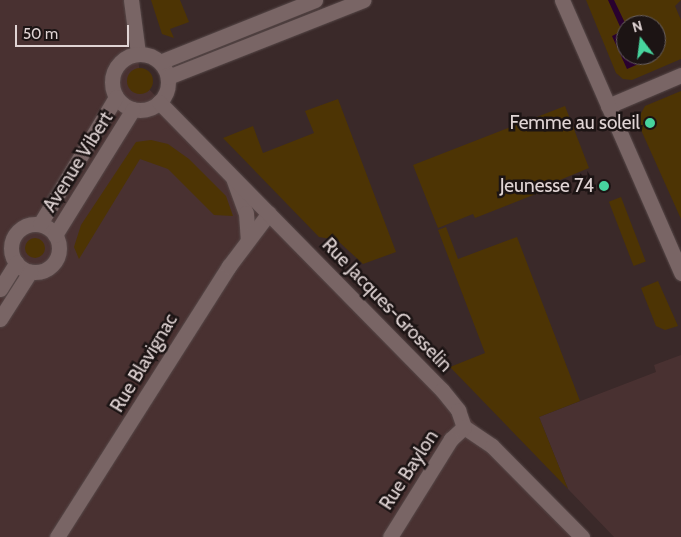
<!DOCTYPE html>
<style>
body{margin:0}
#map{position:relative;width:681px;height:537px;overflow:hidden;background:#3a2929;font-family:Cabin,sans-serif}
div>[style]{position:absolute}
[style*='--x']{left:calc(var(--x)*1px);top:calc(var(--y)*1px);width:calc(var(--w)*1px);rotate:calc(var(--a)*1deg)}
.built>*{inset:0;background:#493131}
.green>*{inset:0;background:#4d3404;transform-origin:0 0}
.round{border-radius:50%}
.water>*{inset:0;background:#29012f}
.roads{filter:drop-shadow(0 0 1px #564848) drop-shadow(0 0 1px #564848)}
.minor>*{height:15px;margin:-7.5px;padding:0 7.5px;transform-origin:7.5px;border-radius:7.5px;background:#796565}
.tertiary>*{height:15px;margin:-7.5px;padding:0 7.5px;transform-origin:7.5px;border-radius:7.5px;background:#796565}
.secondary>*{height:15px;margin:-7.5px;padding:0 7.5px;transform-origin:7.5px;border-radius:7.5px;background:#796565}
.secondary>.ring{margin:-7.5px;padding:0;box-sizing:content-box;background:none;border:15px solid #796565;border-radius:50%}
.dots>*{width:14px;height:14px;translate:-50% -50%;box-sizing:border-box;border:2px solid #1c1414;border-radius:50%}
span{translate:-50% -50%;white-space:nowrap;text-align:center;line-height:1.15;-webkit-text-stroke:5px #1c1414;paint-order:stroke}
.poi-label{font-size:19px;color:#e0d4d4}
.right{translate:-100% -50%;text-align:right}
.street-label{font-size:19px;color:#e0d4d4}
.north{position:absolute;left:616px;top:15px;width:50px;height:50px;box-sizing:border-box;background:#1c1414;border:1px solid #6a6161;border-radius:50%;rotate:345deg;font-size:14px;font-weight:700;line-height:20px;text-align:center;color:#e0d4d4}
.north::after{content:'';display:block;margin:auto;width:18px;height:22px;background:#47d49e;clip-path:polygon(50% 0,100% 100%,50% 72%,0 100%)}
.scale{position:absolute;left:15px;top:25px;width:114px;height:22px;box-sizing:border-box;border:2px solid #e0d4d4;border-top:0;padding-left:6px;font-size:15px;line-height:18px;white-space:nowrap;color:#e0d4d4;-webkit-text-stroke:4px #1c1414;paint-order:stroke}
</style>
<div id="map">
<div class="built">
<div style="clip-path:polygon(0 0,130px 0,141px 81px,586px 537px,0 537px)"></div>
<div style="clip-path:polygon(681px 355px,681px 537px,614px 537px,568px 489px,539px 417px,656px 372px,654px 365px)"></div>
</div>
<div class="green">
<div style="clip-path:polygon(151px 0,180px 0,189px 22px,170px 29px,174px 38px,162px 34px)"></div>
<div style="clip-path:polygon(evenodd,586px 0,681px 0,675px 6px,681px 20px,681px 59px,632px 80px,623px 79px,616px 73px,586px 0,626px 25px,656px 25px,656px 55px,626px 55px,626px 25px)"></div>
<div class="round" style="left:127px;top:68px;width:26px;height:26px"></div>
<div style="clip-path:polygon(681px 91px,681px 219px,637px 121px,645px 106px)"></div>
<div style="clip-path:polygon(338px 99px,396px 252px,363px 264px,337px 240px,319px 237px,223px 138px,253px 126px,263px 153px,314px 133px,305px 111px)"></div>
<div style="clip-path:polygon(565px 106px,589px 168px,555px 182px,556px 186px,475px 218px,473px 214px,438px 228px,413px 165px)"></div>
<div style="clip-path:polygon(151px 140px,168px 144px,189px 159px,226px 196px,233px 216px,214px 215px,168px 169px,140px 159px,79px 259px,74px 247px,81px 225px,136px 142px)"></div>
<div style="left:621px;top:197px;width:69px;height:13px;rotate:69deg"></div>
<div style="clip-path:polygon(446px 227px,458px 259px,517px 237px,580px 401px,539px 417px,568px 489px,450px 367px,485px 353px,438px 230px)"></div>
<div class="round" style="left:25px;top:238px;width:20px;height:20px"></div>
<div style="clip-path:polygon(658px 281px,678px 326px,665px 330px,656px 326px,641px 288px)"></div>
</div>
<div class="water">
<div style="clip-path:polygon(608px 0,614px 0,626px 25px,626px 55px,640px 55px,643px 62px,627px 69px,612px 36px,622px 31px)"></div>
</div>
<div class="roads">
<div class="minor">
<div style="--x:608;--y:106;--w:79;--a:-23"></div>
<div style="--x:233;--y:178;--w:37;--a:70"></div>
<div style="--x:246;--y:213;--w:26;--a:86"></div>
<div style="--x:57;--y:537;--w:321;--a:-57.6"></div>
<div style="--x:229;--y:266;--w:66;--a:-53"></div>
</div>
<div class="tertiary">
<div style="--x:131;--y:0;--w:53;--a:82.5"></div>
<div style="--x:464;--y:427;--w:34;--a:34"></div>
<div style="--x:492;--y:446;--w:128;--a:45.3"></div>
</div>
<div class="secondary">
<div style="--x:562;--y:0;--w:298;--a:66.4"></div>
<div class="ring" style="left:112px;top:54px;width:41px;height:41px"></div>
<div style="--x:160;--y:62;--w:167;--a:-21.8"></div>
<div style="--x:168;--y:77;--w:210;--a:-21.5"></div>
<div style="--x:159;--y:102;--w:404;--a:45.5"></div>
<div style="--x:442;--y:390;--w:26;--a:51"></div>
<div style="--x:458;--y:410;--w:18;--a:71"></div>
<div style="--x:464;--y:427;--w:18;--a:137"></div>
<div style="--x:451;--y:439;--w:115;--a:121.9"></div>
<div class="ring" style="left:11px;top:224px;width:33px;height:33px"></div>
<div style="--x:40;--y:224;--w:148;--a:-59.1"></div>
<div style="--x:55;--y:235;--w:148;--a:-58.2"></div>
<div style="--x:0;--y:289;--w:31;--a:-58"></div>
<div style="--x:0;--y:319;--w:56;--a:-57.4"></div>
</div>
</div>
<div class="dots">
<div style="left:650px;top:123px;background:#47d49e"></div>
<div style="left:604px;top:186px;background:#47d49e"></div>
</div>
<div class="poi-label">
<span class="right" style="left:640px;top:123px">Femme au soleil</span>
<span class="right" style="left:594px;top:186px">Jeunesse 74</span>
</div>
<div class="street-label">
<span style="left:78px;top:162px;rotate:-58deg">Avenue Vibert</span>
<span style="left:387px;top:305px;rotate:46deg">Rue Jacques-Grosselin</span>
<span style="left:144px;top:363px;rotate:-59deg">Rue Blavignac</span>
<span style="left:409px;top:470px;rotate:-57deg">Rue Baylon</span>
</div>
<div class="north">N</div>
<div class="scale">50 m</div>
</div>
